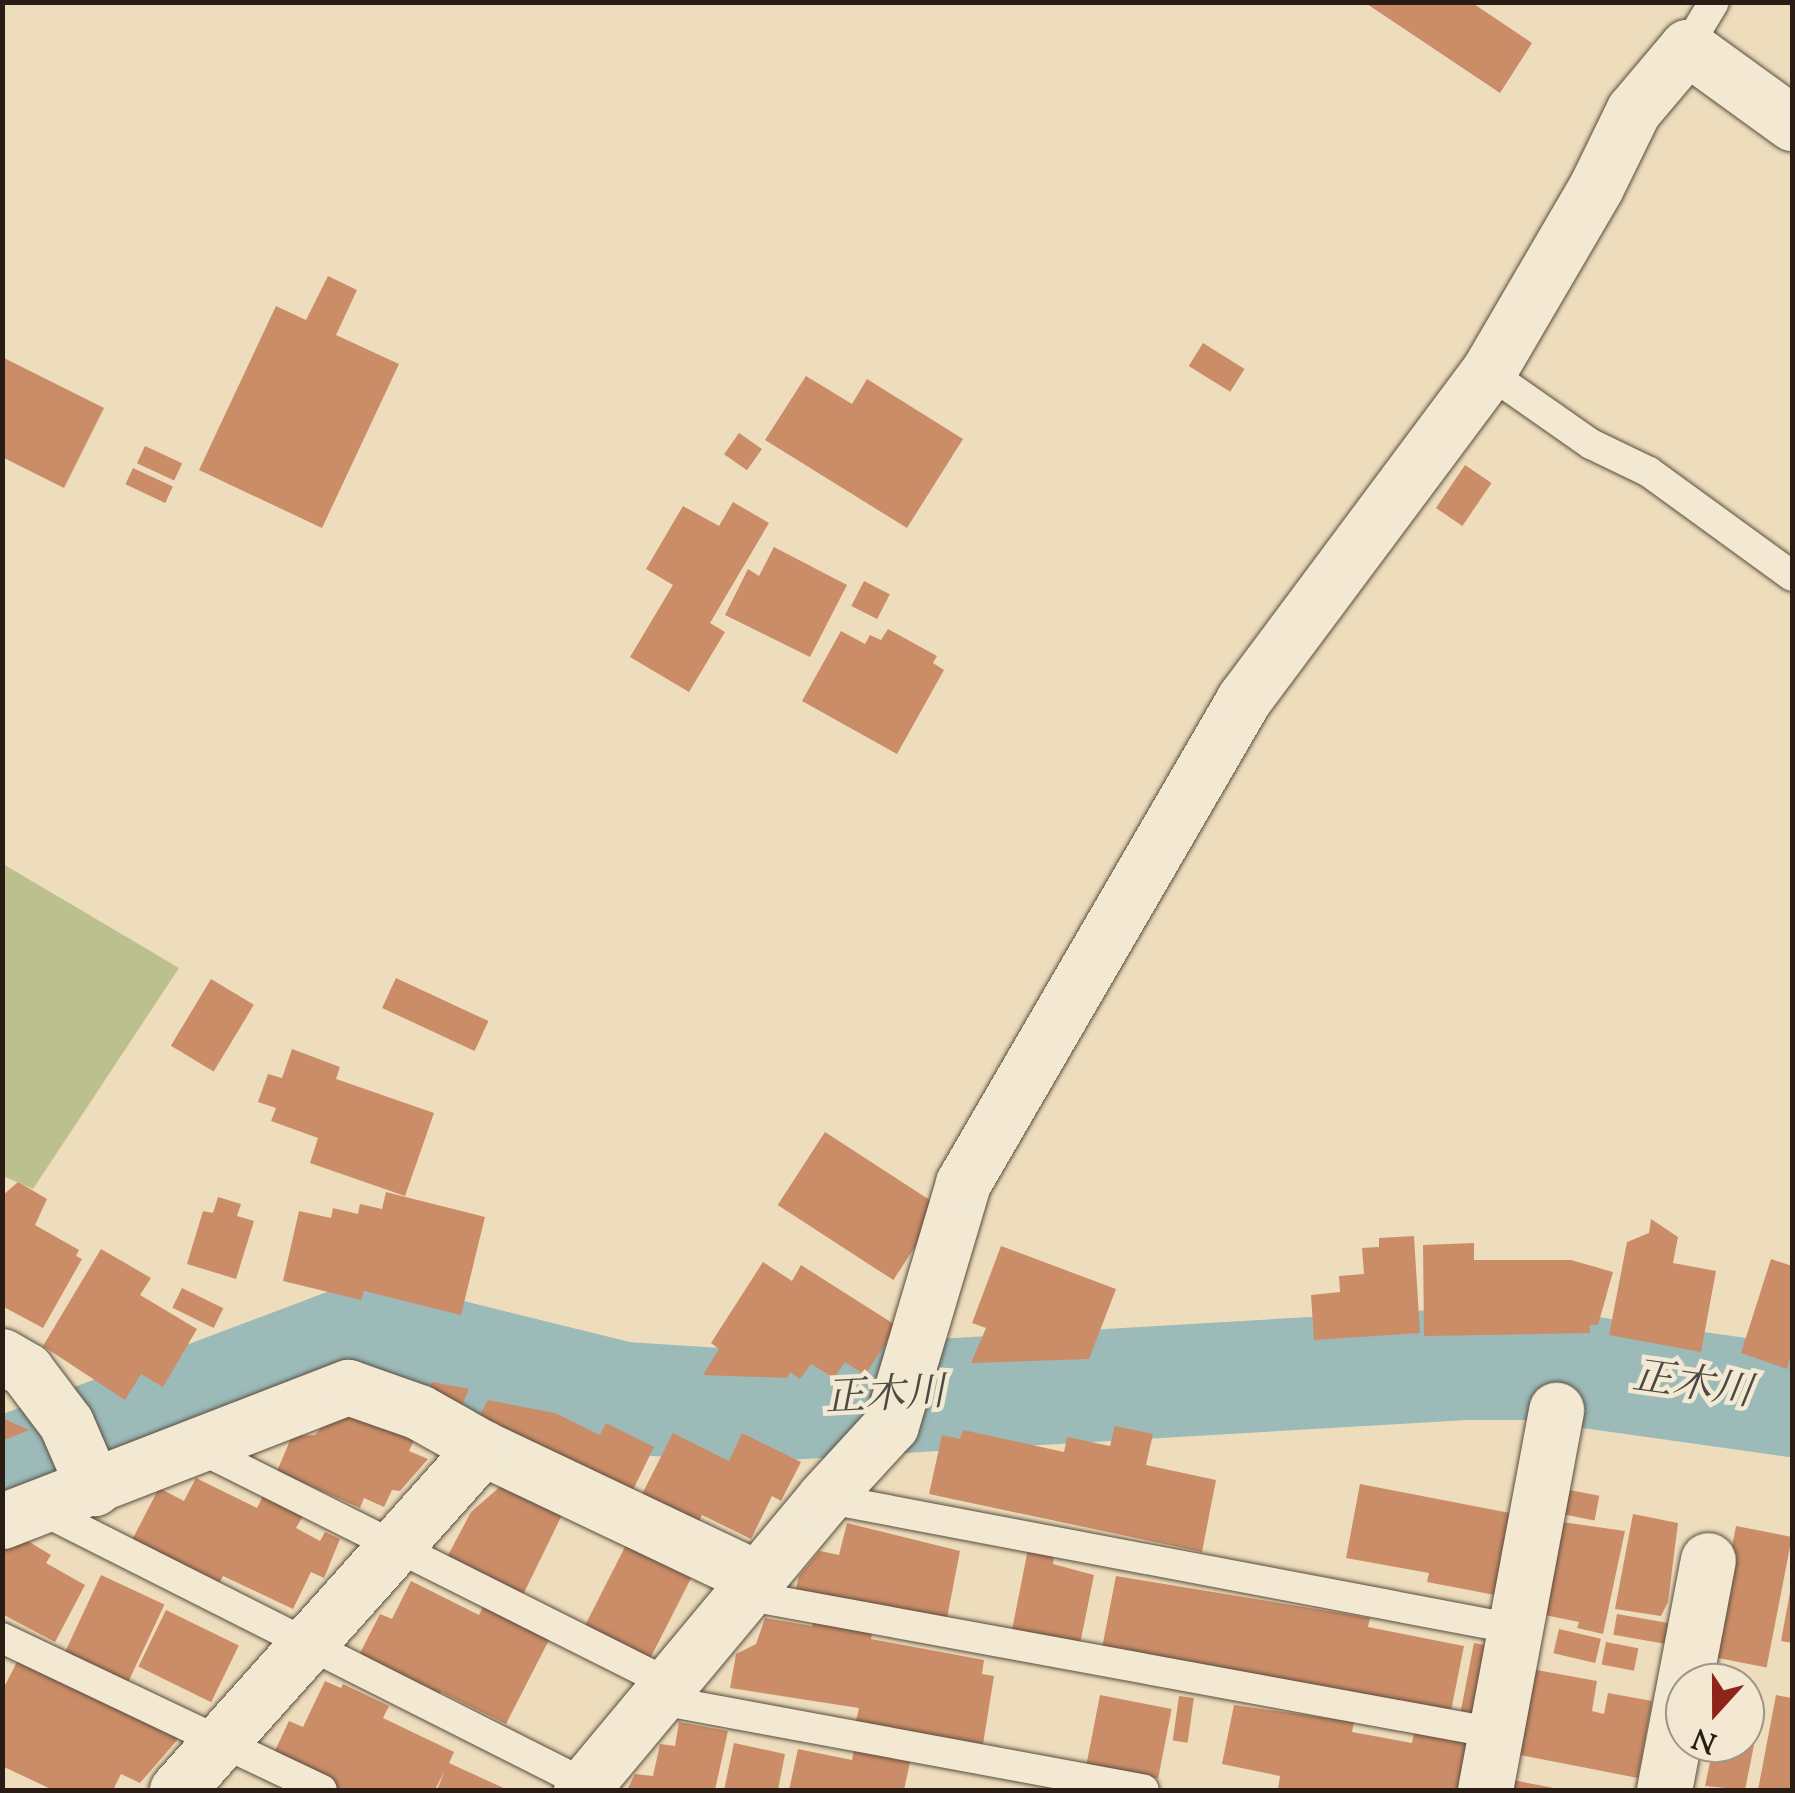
<!DOCTYPE html>
<meta charset="utf-8">
<style>
body{margin:0}
#map{position:relative;width:1795px;height:1793px;overflow:hidden;background:#edddbc;font-family:"Sorts Mill Goudy","Noto Serif JP",serif}
div>[style]{position:absolute}
[style*='--x']{left:calc(var(--x)*1px);top:calc(var(--y)*1px);width:calc(var(--w)*1px);rotate:calc(var(--a)*1deg)}
.green>*{inset:0;background:#bcc08e}
.river>*{height:112px;margin:-56px;padding:0 56px;transform-origin:56px;border-radius:56px;background:#9bbab8}
.building>*{inset:0;background:#cb8d68;transform-origin:0 0}
.roads{filter:drop-shadow(0 0 2px #594c3e) drop-shadow(0 0 2px #594c3e)}
.lane>*{height:30px;margin:-15px;padding:0 15px;transform-origin:15px;border-radius:15px;background:#f3e9d3}
.street>*{height:55px;margin:-27.5px;padding:0 27.5px;transform-origin:27.5px;border-radius:27.5px;background:#f3e9d3}
span{translate:-50% -50%;white-space:nowrap;text-align:center;line-height:1.15;-webkit-text-stroke:9px #f3e9d3;paint-order:stroke}
.water-label{font-size:40px;color:#4a4b45;font-style:italic}
.frame{position:absolute;inset:0;border:5px solid #281c14;pointer-events:none}
.north{position:absolute;left:1665px;top:1663px;width:100px;height:100px;box-sizing:border-box;background:#f3e9d3;border:2px solid #a29787;border-radius:50%;rotate:201deg;font-size:28px;font-weight:700;line-height:40px;text-align:center;color:#281c14}
.north::after{content:'';display:block;margin:auto;width:35px;height:45px;background:#8f2418;clip-path:polygon(50% 0,100% 100%,50% 72%,0 100%)}
</style>
<div id="map">
<div class="green">
<div style="clip-path:polygon(3px 864px,179px 968px,33px 1189px,3px 1176px)"></div>
</div>
<div class="river">
<div style="--x:2;--y:1474;--w:364;--a:-20.6"></div>
<div style="--x:343;--y:1346;--w:93;--a:3.7"></div>
<div style="--x:436;--y:1352;--w:193;--a:13.8"></div>
<div style="--x:623;--y:1398;--w:127;--a:3.6"></div>
<div style="--x:750;--y:1406;--w:716;--a:-3.36"></div>
<div style="--x:1465;--y:1364;--w:64;--a:0"></div>
<div style="--x:1529;--y:1364;--w:266;--a:8"></div>
</div>
<div class="building">
<div style="clip-path:polygon(1364px 2px,1471px 2px,1532px 43px,1500px 93px)"></div>
<div style="clip-path:polygon(328px 276px,357px 290px,336px 335px,399px 364px,322px 528px,199px 470px,276px 306px,306px 320px)"></div>
<div style="left:1203px;top:343px;width:49px;height:27px;rotate:32deg"></div>
<div style="clip-path:polygon(2px 357px,104px 408px,64px 488px,2px 457px)"></div>
<div style="clip-path:polygon(806px 376px,852px 404px,867px 379px,963px 439px,907px 528px,765px 440px)"></div>
<div style="left:739px;top:433px;width:28px;height:26px;rotate:35deg"></div>
<div style="left:145px;top:446px;width:41px;height:19px;rotate:25deg"></div>
<div style="left:1465px;top:465px;width:32px;height:52px;rotate:34deg"></div>
<div style="left:133px;top:468px;width:44px;height:18px;rotate:25deg"></div>
<div style="clip-path:polygon(733px 502px,769px 523px,710px 623px,725px 632px,689px 692px,630px 657px,673px 585px,646px 569px,683px 506px,719px 526px)"></div>
<div style="clip-path:polygon(774px 547px,847px 585px,810px 657px,725px 615px,748px 569px,759px 576px)"></div>
<div style="left:864px;top:581px;width:29px;height:28px;rotate:27deg"></div>
<div style="clip-path:polygon(888px 629px,937px 656px,933px 663px,944px 670px,897px 754px,802px 701px,841px 631px,865px 644px,870px 635px,881px 640px)"></div>
<div style="left:396px;top:978px;width:102px;height:33px;rotate:25deg"></div>
<div style="left:211px;top:979px;width:50px;height:78px;rotate:31deg"></div>
<div style="clip-path:polygon(292px 1049px,340px 1067px,336px 1079px,434px 1113px,405px 1196px,310px 1163px,318px 1138px,271px 1121px,276px 1108px,258px 1102px,268px 1074px,282px 1078px)"></div>
<div style="left:825px;top:1132px;width:138px;height:87px;rotate:33deg"></div>
<div style="clip-path:polygon(18px 1182px,47px 1199px,35px 1225px,79px 1250px,76px 1256px,82px 1259px,43px 1328px,2px 1306px,2px 1196px)"></div>
<div style="clip-path:polygon(386px 1192px,485px 1217px,461px 1315px,364px 1291px,361px 1300px,283px 1281px,299px 1211px,331px 1218px,333px 1208px,358px 1214px,360px 1204px,382px 1209px)"></div>
<div style="clip-path:polygon(218px 1197px,241px 1204px,237px 1216px,254px 1221px,236px 1279px,187px 1264px,203px 1211px,213px 1213px)"></div>
<div style="clip-path:polygon(1651px 1219px,1678px 1237px,1673px 1263px,1716px 1271px,1701px 1352px,1609px 1335px,1627px 1242px,1649px 1233px)"></div>
<div style="clip-path:polygon(1414px 1236px,1420px 1333px,1314px 1340px,1311px 1295px,1340px 1292px,1339px 1276px,1364px 1274px,1362px 1248px,1379px 1247px,1379px 1238px)"></div>
<div style="clip-path:polygon(1474px 1243px,1474px 1260px,1571px 1260px,1613px 1272px,1598px 1325px,1590px 1325px,1590px 1333px,1424px 1336px,1423px 1245px)"></div>
<div style="clip-path:polygon(1001px 1246px,1116px 1289px,1089px 1359px,971px 1363px,986px 1328px,972px 1323px)"></div>
<div style="clip-path:polygon(101px 1249px,151px 1278px,140px 1295px,197px 1329px,163px 1387px,141px 1374px,125px 1400px,43px 1346px)"></div>
<div style="clip-path:polygon(1771px 1259px,1792px 1266px,1792px 1352px,1787px 1369px,1741px 1353px)"></div>
<div style="clip-path:polygon(763px 1262px,792px 1281px,801px 1265px,897px 1326px,865px 1375px,845px 1362px,834px 1378px,811px 1364px,800px 1379px,790px 1372px,787px 1378px,703px 1375px,719px 1349px,711px 1343px)"></div>
<div style="left:182px;top:1288px;width:46px;height:22px;rotate:26deg"></div>
<div style="clip-path:polygon(432px 1382px,469px 1389px,459px 1412px,427px 1398px)"></div>
<div style="clip-path:polygon(488px 1400px,555px 1413px,600px 1435px,606px 1423px,654px 1447px,628px 1500px,475px 1424px)"></div>
<div style="clip-path:polygon(355px 1416px,386px 1430px,389px 1423px,416px 1436px,409px 1451px,428px 1459px,400px 1491px,392px 1490px,384px 1507px,364px 1498px,360px 1508px,277px 1471px,292px 1436px,315px 1435px,326px 1422px)"></div>
<div style="clip-path:polygon(2px 1418px,29px 1430px,2px 1441px)"></div>
<div style="clip-path:polygon(1115px 1426px,1153px 1434px,1146px 1465px,1216px 1480px,1202px 1552px,929px 1494px,942px 1435px,960px 1439px,963px 1430px,1064px 1452px,1067px 1437px,1110px 1446px)"></div>
<div style="clip-path:polygon(673px 1433px,729px 1461px,742px 1433px,801px 1462px,781px 1501px,772px 1496px,751px 1539px,702px 1515px,693px 1533px,637px 1504px)"></div>
<div style="clip-path:polygon(196px 1478px,257px 1508px,263px 1496px,303px 1516px,296px 1528px,320px 1541px,325px 1532px,340px 1539px,324px 1578px,311px 1572px,293px 1609px,223px 1576px,220px 1582px,132px 1540px,159px 1488px,184px 1501px)"></div>
<div style="clip-path:polygon(1360px 1484px,1515px 1514px,1500px 1596px,1427px 1582px,1429px 1573px,1346px 1558px)"></div>
<div style="clip-path:polygon(502px 1485px,562px 1515px,522px 1597px,446px 1559px,471px 1512px)"></div>
<div style="left:1564px;top:1489px;width:36px;height:25px;rotate:11deg"></div>
<div style="clip-path:polygon(1633px 1514px,1678px 1523px,1668px 1602px,1661px 1616px,1615px 1609px)"></div>
<div style="clip-path:polygon(1562px 1522px,1625px 1531px,1603px 1634px,1577px 1628px,1579px 1622px,1540px 1614px)"></div>
<div style="clip-path:polygon(847px 1523px,960px 1551px,947px 1618px,796px 1589px,799px 1576px,820px 1551px,839px 1555px)"></div>
<div style="left:1736px;top:1526px;width:57px;height:133px;rotate:11deg"></div>
<div style="clip-path:polygon(26px 1540px,51px 1555px,46px 1563px,85px 1585px,55px 1642px,2px 1614px,2px 1547px)"></div>
<div style="left:626px;top:1545px;width:73px;height:94px;rotate:27deg"></div>
<div style="clip-path:polygon(1028px 1549px,1054px 1555px,1053px 1564px,1094px 1575px,1080px 1644px,1012px 1630px)"></div>
<div style="left:101px;top:1575px;width:70px;height:85px;rotate:25deg"></div>
<div style="clip-path:polygon(1116px 1576px,1370px 1618px,1368px 1627px,1464px 1646px,1450px 1716px,1102px 1648px)"></div>
<div style="clip-path:polygon(411px 1581px,479px 1615px,484px 1605px,550px 1638px,506px 1724px,441px 1692px,437px 1700px,357px 1659px,380px 1614px,392px 1619px)"></div>
<div style="clip-path:polygon(1791px 1587px,1792px 1587px,1792px 1643px,1781px 1641px)"></div>
<div style="left:166px;top:1610px;width:81px;height:63px;rotate:26deg"></div>
<div style="left:1617px;top:1614px;width:52px;height:21px;rotate:10deg"></div>
<div style="clip-path:polygon(814px 1617px,873px 1628px,871px 1639px,984px 1660px,982px 1674px,994px 1676px,983px 1744px,856px 1721px,859px 1708px,730px 1688px,736px 1654px,756px 1644px,765px 1618px,812px 1626px)"></div>
<div style="left:1559px;top:1629px;width:43px;height:25px;rotate:13deg"></div>
<div style="left:1606px;top:1642px;width:33px;height:23px;rotate:11deg"></div>
<div style="left:1474px;top:1643px;width:15px;height:69px;rotate:11deg"></div>
<div style="clip-path:polygon(18px 1660px,179px 1738px,140px 1783px,121px 1774px,113px 1790px,53px 1790px,2px 1766px,2px 1691px)"></div>
<div style="clip-path:polygon(1531px 1669px,1597px 1681px,1592px 1711px,1604px 1714px,1608px 1693px,1652px 1701px,1638px 1778px,1515px 1754px)"></div>
<div style="clip-path:polygon(325px 1681px,341px 1688px,343px 1684px,389px 1706px,383px 1718px,454px 1752px,449px 1763px,508px 1790px,437px 1790px,445px 1770px,435px 1790px,340px 1790px,272px 1757px,289px 1721px,303px 1727px)"></div>
<div style="left:1100px;top:1695px;width:73px;height:71px;rotate:11deg"></div>
<div style="clip-path:polygon(1776px 1695px,1792px 1698px,1792px 1790px,1758px 1790px)"></div>
<div style="left:1179px;top:1696px;width:15px;height:45px;rotate:8deg"></div>
<div style="clip-path:polygon(1234px 1705px,1354px 1722px,1352px 1732px,1412px 1743px,1414px 1733px,1471px 1744px,1462px 1790px,1278px 1790px,1280px 1776px,1222px 1764px)"></div>
<div style="clip-path:polygon(679px 1722px,728px 1731px,715px 1790px,627px 1790px,635px 1774px,653px 1776px,660px 1744px,675px 1746px)"></div>
<div style="clip-path:polygon(734px 1743px,785px 1754px,778px 1790px,724px 1790px)"></div>
<div style="clip-path:polygon(1714px 1743px,1754px 1745px,1745px 1790px,1705px 1786px)"></div>
<div style="clip-path:polygon(798px 1749px,852px 1760px,854px 1750px,910px 1762px,904px 1790px,789px 1790px)"></div>
<div style="clip-path:polygon(1508px 1779px,1559px 1789px,1559px 1790px,1506px 1790px)"></div>
</div>
<div class="roads">
<div class="lane">
<div style="--x:1687;--y:47;--w:52;--a:-59"></div>
<div style="--x:1488;--y:372;--w:126;--a:35"></div>
<div style="--x:1591;--y:444;--w:64;--a:25.8"></div>
<div style="--x:1649;--y:472;--w:177;--a:36"></div>
<div style="--x:199;--y:1448;--w:527;--a:26.61"></div>
<div style="--x:824;--y:1498;--w:703;--a:10.73"></div>
<div style="--x:40;--y:1509;--w:622;--a:26.77"></div>
<div style="--x:744;--y:1595;--w:764;--a:10.41"></div>
<div style="--x:2;--y:1638;--w:354;--a:25.4"></div>
<div style="--x:655;--y:1699;--w:497;--a:10.5"></div>
</div>
<div class="street">
<div style="--x:2;--y:1356;--w:28;--a:30"></div>
<div style="--x:26;--y:1370;--w:66;--a:53"></div>
<div style="--x:66;--y:1423;--w:71;--a:66.7"></div>
<div style="--x:2;--y:1521;--w:371;--a:-21.2"></div>
<div style="--x:348;--y:1387;--w:75;--a:19.4"></div>
<div style="--x:419;--y:1412;--w:73;--a:29.4"></div>
<div style="--x:483;--y:1448;--w:303;--a:25.4"></div>
<div style="--x:177;--y:1790;--w:459;--a:-48.2"></div>
<div style="--x:581;--y:1790;--w:380;--a:-50.2"></div>
<div style="--x:824;--y:1498;--w:99;--a:-47.5"></div>
<div style="--x:891;--y:1425;--w:252;--a:-73.4"></div>
<div style="--x:963;--y:1183;--w:560;--a:-59.86"></div>
<div style="--x:1244;--y:699;--w:408;--a:-53.3"></div>
<div style="--x:1488;--y:372;--w:214;--a:-59.7"></div>
<div style="--x:1596;--y:187;--w:85;--a:-64"></div>
<div style="--x:1633;--y:111;--w:84;--a:-49.8"></div>
<div style="--x:1687;--y:47;--w:130;--a:35.9"></div>
<div style="--x:1485;--y:1790;--w:387;--a:-79.4"></div>
<div style="--x:1664;--y:1790;--w:234;--a:-79.2"></div>
</div>
</div>
<div class="water-label">
<span style="left:1692px;top:1387px;rotate:8deg">正木川</span>
<span style="left:885px;top:1398px;rotate:-3deg">正木川</span>
</div>
<div class="frame"></div>
<div class="north">N</div>
</div>
